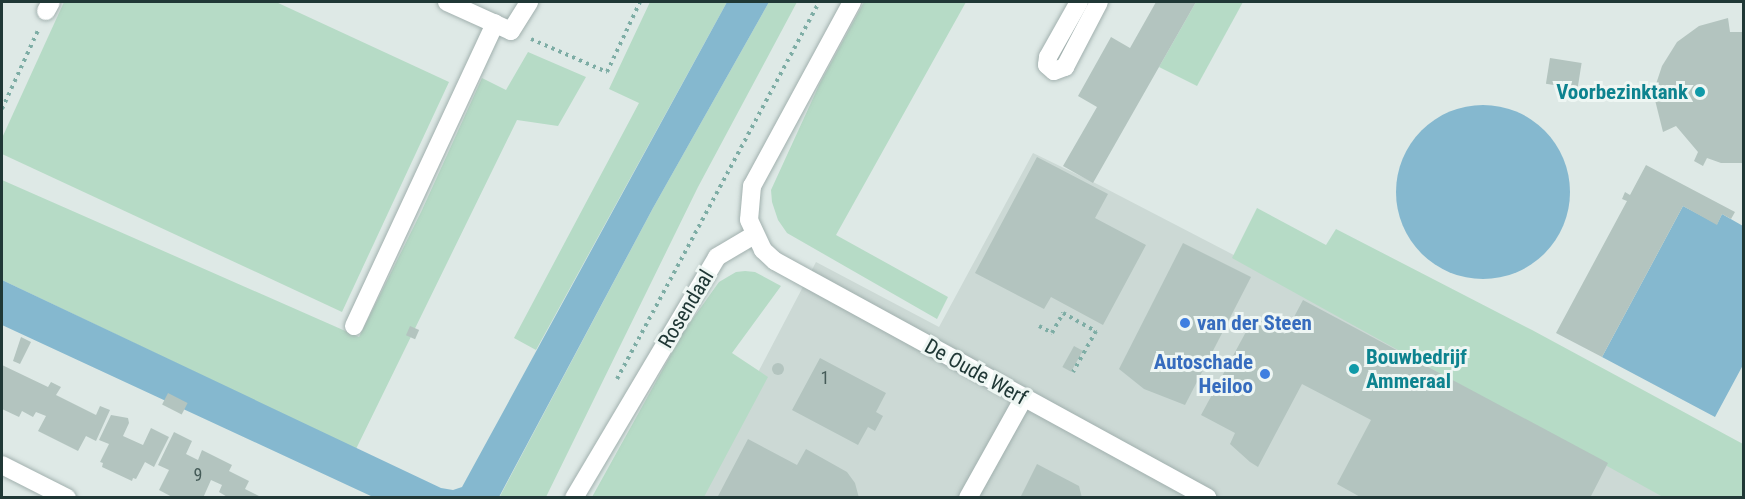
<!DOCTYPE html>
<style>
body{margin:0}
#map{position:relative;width:1745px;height:499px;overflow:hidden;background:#dee9e6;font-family:"Roboto Condensed",sans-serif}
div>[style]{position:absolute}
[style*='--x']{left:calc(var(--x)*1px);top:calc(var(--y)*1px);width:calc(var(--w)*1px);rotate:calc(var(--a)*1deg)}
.built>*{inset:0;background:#ccd9d5}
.green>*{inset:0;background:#b6dbc6}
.water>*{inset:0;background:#85b8cf}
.round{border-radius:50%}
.building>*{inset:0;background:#b3c4bf;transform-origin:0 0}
.path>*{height:4px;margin-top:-2px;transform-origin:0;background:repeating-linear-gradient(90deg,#7eada5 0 3px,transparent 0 7.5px)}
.roads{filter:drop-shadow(0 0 2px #a1b0ae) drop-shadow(0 0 2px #a1b0ae)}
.minor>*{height:18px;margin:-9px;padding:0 9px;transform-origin:9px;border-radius:9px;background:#fff}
.dots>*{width:16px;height:16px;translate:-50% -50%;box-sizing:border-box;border:3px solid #eef6f3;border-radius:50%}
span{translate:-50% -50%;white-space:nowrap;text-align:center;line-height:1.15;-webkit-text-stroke:6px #eef6f3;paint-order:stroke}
.number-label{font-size:18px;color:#455b58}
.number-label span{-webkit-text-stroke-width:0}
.culture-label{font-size:21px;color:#0d838f;font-weight:700}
.right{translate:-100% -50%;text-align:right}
.left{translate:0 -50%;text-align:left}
.street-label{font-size:21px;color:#203836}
.shop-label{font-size:21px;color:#366cbe;font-weight:700}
.frame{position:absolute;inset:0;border:3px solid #203836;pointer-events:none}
</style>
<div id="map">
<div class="built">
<div style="clip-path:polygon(1033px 153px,1097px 184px,1700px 497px,692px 498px,816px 262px,939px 327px)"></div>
</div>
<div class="green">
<div style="clip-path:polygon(64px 2px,276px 2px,449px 82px,342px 312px,2px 154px,2px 138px)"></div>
<div style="clip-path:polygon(650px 2px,727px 2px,536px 350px,514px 338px,639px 103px,609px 89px)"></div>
<div style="clip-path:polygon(769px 2px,797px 2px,698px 187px,546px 497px,499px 498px,653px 208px)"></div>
<div style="clip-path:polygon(864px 2px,966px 2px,836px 235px,948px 297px,937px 319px,787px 233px,778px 220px,772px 202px,771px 190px,820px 83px)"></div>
<div style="clip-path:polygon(1196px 2px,1243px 2px,1197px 86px,1159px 67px)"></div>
<div style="clip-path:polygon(528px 52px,586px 77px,558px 126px,517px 120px,356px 449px,2px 280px,2px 180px,359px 337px,422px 210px,482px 78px,506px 90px)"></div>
<div style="clip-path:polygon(1257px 208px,1326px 245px,1336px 229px,1532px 330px,1743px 444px,1743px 497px,1663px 497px,1232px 258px)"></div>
<div style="clip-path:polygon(745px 271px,755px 272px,781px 286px,732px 353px,768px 377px,704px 497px,592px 497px,684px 331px,719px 282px,736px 272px)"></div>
</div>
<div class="water">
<div style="clip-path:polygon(727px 2px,769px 2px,653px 208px,499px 497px,373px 497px,2px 325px,2px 280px,441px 488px,453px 490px,462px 487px)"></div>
<div class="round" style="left:1396px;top:105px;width:174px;height:174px"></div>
<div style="clip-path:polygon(1683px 206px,1717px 224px,1722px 214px,1743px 226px,1743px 365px,1715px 417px,1602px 357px)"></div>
</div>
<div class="building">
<div style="clip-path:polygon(1156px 2px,1196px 2px,1093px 183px,1063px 166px,1097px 107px,1078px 96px,1111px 37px,1130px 48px)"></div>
<div style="clip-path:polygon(1728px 18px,1730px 32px,1744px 32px,1744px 163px,1721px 163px,1707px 158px,1703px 166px,1694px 161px,1698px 152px,1676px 126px,1663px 132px,1655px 100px,1656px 84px,1662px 66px,1677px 42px,1699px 26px)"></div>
<div style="left:1550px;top:58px;width:32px;height:26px;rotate:9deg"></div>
<div style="clip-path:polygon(1037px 157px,1108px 194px,1095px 218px,1146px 245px,1103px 325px,1051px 297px,1044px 309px,975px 273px)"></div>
<div style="clip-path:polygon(1646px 165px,1735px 212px,1731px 219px,1722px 214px,1717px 225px,1683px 206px,1602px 357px,1556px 333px,1627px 201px,1622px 199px,1625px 192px,1630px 195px)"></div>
<div style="clip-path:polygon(1183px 243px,1251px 277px,1185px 405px,1144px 389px,1119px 369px)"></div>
<div style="clip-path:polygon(1303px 300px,1608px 463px,1590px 498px,1362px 498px,1337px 484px,1371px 420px,1302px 384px,1258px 467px,1250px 462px,1230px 444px,1235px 433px,1201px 415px,1254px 317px,1285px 334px)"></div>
<div style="left:410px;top:326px;width:10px;height:10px;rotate:24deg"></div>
<div style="clip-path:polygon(21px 337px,31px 342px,20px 364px,13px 361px)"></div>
<div style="left:1074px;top:346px;width:10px;height:24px;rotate:29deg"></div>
<div style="clip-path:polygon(820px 358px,886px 393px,876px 412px,883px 416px,875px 431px,868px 427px,858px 445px,792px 410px)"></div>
<div class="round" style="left:772px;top:363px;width:12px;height:12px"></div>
<div style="clip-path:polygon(2px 365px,48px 387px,51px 382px,61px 387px,56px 395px,96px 415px,100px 406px,110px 410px,96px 441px,86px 436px,78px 451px,38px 431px,46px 416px,36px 412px,33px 417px,22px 411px,19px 417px,2px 409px)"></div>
<div style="left:168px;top:393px;width:22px;height:13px;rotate:27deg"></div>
<div style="clip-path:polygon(111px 415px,128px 418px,129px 423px,123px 436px,143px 445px,151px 428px,169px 437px,154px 467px,145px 462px,136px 479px,133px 478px,132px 481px,102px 467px,103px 463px,100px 462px,109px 444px,99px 440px)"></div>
<div style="clip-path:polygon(174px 432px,192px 441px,186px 454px,198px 460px,202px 450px,232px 465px,229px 471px,249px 481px,245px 489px,263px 498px,229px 498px,219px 492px,222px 485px,211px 480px,203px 498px,174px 498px,159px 490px,169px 470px,158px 465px)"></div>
<div style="clip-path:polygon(748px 439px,797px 465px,806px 449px,847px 472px,855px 483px,859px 498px,717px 498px)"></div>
<div style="clip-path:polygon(1037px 464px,1079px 486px,1082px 498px,1020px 498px)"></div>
</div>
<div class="path">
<div style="--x:531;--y:39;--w:83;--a:23.5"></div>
<div style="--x:607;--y:72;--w:77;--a:-64.8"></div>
<div style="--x:2;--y:109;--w:89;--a:-65.4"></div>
<div style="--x:1039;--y:326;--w:15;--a:28"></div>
<div style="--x:1052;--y:333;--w:23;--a:-61"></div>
<div style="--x:1063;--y:313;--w:38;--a:29"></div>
<div style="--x:1096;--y:331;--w:47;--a:119.3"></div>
<div style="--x:617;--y:379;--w:428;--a:-61.8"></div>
</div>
<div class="roads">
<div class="minor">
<div style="--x:447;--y:2;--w:70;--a:24.4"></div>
<div style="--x:511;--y:31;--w:34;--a:-58"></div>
<div style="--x:852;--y:2;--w:209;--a:118.5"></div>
<div style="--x:752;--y:186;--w:34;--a:95"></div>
<div style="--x:749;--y:220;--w:33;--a:65"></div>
<div style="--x:763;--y:250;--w:16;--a:43"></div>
<div style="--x:775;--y:261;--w:493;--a:28.7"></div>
<div style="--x:1079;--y:2;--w:63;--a:119.4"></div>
<div style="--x:1048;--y:57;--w:8;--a:97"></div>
<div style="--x:1047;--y:65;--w:9;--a:41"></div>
<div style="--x:1054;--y:71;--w:12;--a:-20"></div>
<div style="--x:1065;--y:67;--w:73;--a:-62.4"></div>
<div style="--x:46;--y:11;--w:10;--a:-61"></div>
<div style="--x:354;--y:326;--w:334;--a:-65"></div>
<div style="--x:2;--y:465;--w:73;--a:26.9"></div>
<div style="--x:574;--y:498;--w:280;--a:-59.3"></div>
<div style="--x:717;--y:257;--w:43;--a:-30.7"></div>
<div style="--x:968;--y:498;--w:113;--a:-60.9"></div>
</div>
</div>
<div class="dots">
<div style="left:1700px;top:92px;background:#0f9aa8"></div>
<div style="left:1185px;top:323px;background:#3f7fe0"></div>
<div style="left:1354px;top:369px;background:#0f9aa8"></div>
<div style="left:1265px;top:374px;background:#3f7fe0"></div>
</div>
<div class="number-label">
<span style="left:825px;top:378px">1</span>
<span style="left:198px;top:475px">9</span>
</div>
<div class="culture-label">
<span class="right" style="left:1688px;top:92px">Voorbezinktank</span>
<span class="left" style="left:1366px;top:369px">Bouwbedrijf<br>Ammeraal</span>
</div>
<div class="street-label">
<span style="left:686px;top:309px;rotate:-59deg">Rosendaal</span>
<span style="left:976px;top:372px;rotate:29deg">De Oude Werf</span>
</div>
<div class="shop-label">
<span class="left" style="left:1197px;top:323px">van der Steen</span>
<span class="right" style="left:1253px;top:374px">Autoschade<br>Heiloo</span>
</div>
<div class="frame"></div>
</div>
